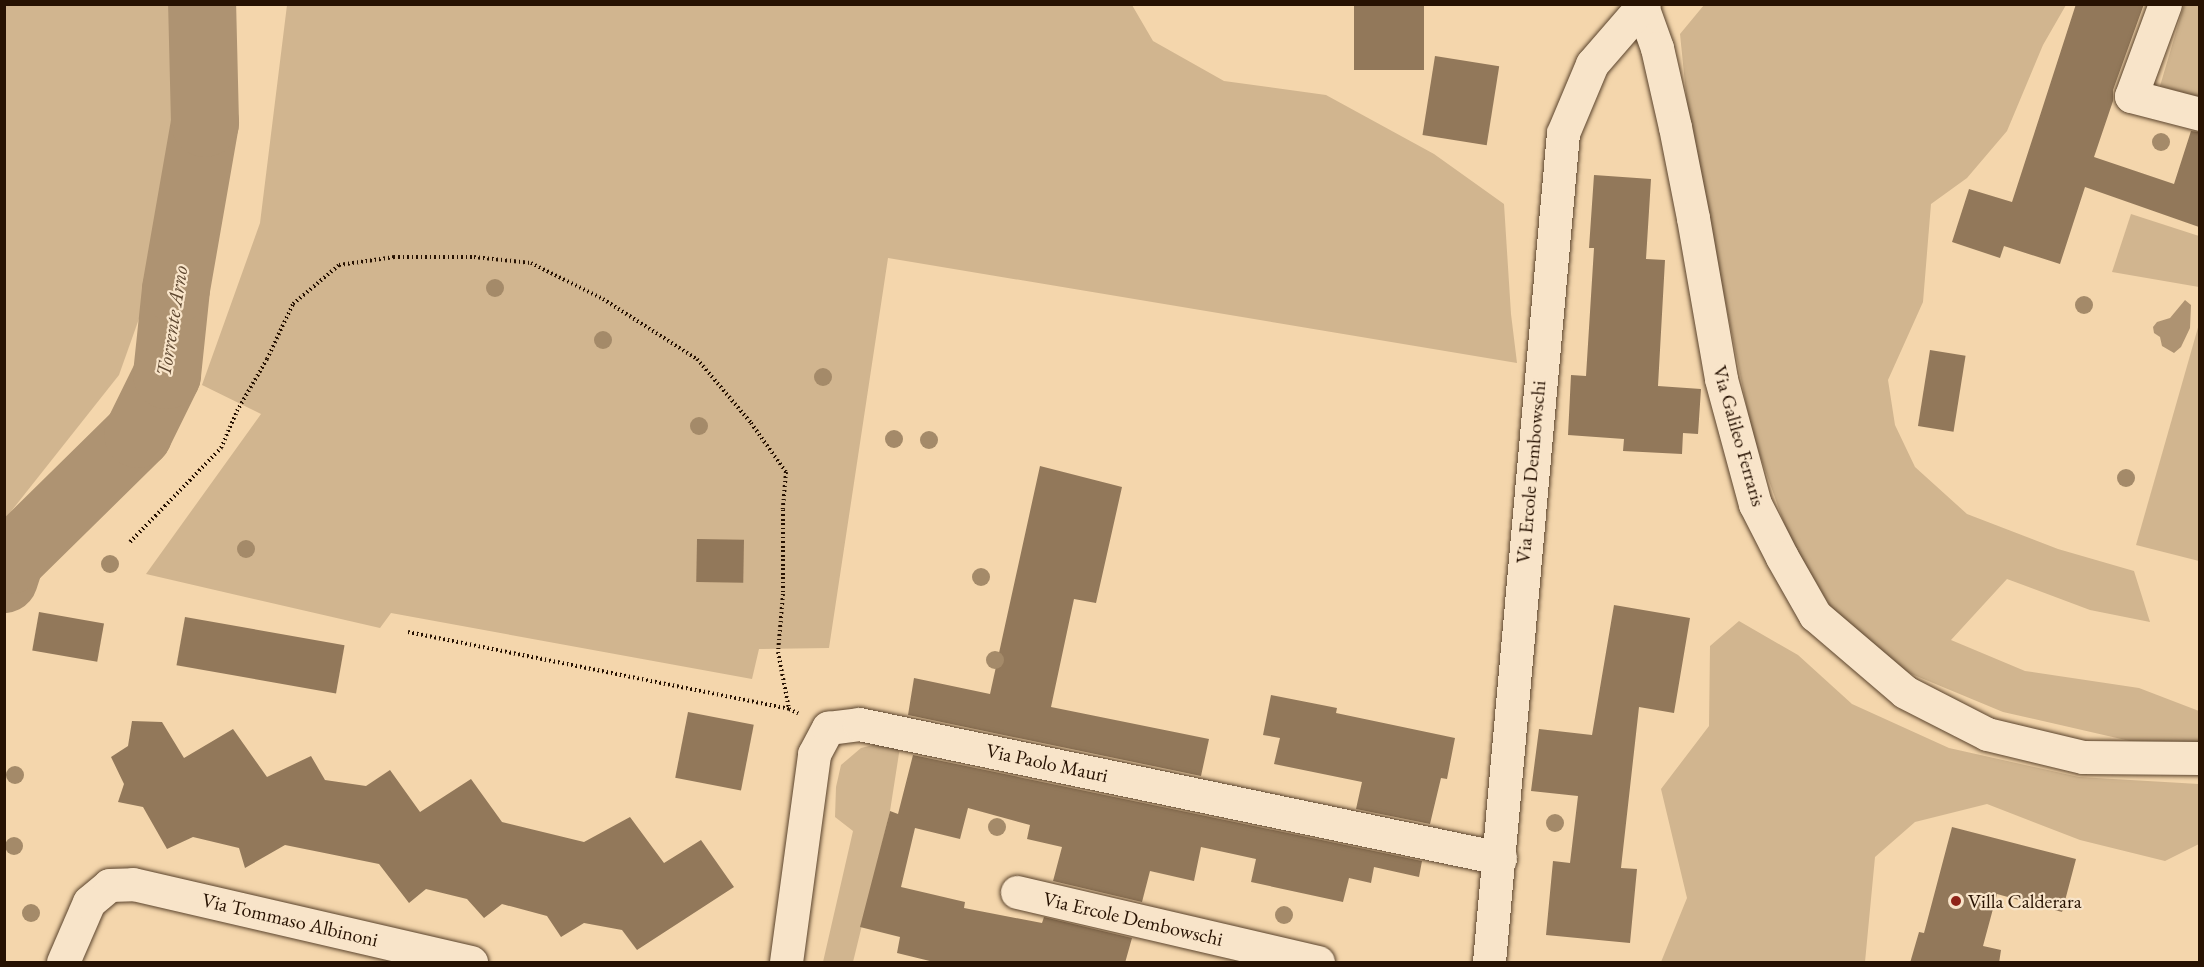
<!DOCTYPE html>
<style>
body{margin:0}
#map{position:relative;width:2204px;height:967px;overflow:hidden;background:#f4d6ac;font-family:"EB Garamond",serif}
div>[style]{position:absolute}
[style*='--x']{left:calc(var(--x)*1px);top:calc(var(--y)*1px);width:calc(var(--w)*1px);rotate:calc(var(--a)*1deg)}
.green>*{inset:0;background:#d1b58f}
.water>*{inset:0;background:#ae9372}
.river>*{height:68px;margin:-34px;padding:0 34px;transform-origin:34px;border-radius:34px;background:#ae9372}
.building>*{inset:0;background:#92785a;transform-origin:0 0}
.path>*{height:4px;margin-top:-2px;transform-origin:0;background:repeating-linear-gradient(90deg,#271202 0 1.5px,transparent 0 4.5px)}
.roads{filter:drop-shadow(0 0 2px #5a432c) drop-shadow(0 0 2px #5a432c)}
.minor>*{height:33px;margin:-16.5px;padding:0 16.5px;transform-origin:16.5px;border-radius:16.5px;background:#f8e4c9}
.trees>*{width:18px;height:18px;margin:-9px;border-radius:50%;background:#a48a69}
.dots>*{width:16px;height:16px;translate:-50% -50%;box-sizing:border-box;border:3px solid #f8e4c9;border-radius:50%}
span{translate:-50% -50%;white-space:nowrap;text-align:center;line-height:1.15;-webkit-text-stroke:4.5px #f8e4c9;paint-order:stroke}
.street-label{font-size:20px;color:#271202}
.poi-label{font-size:20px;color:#271202}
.left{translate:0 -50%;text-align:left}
.water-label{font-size:21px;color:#5d462f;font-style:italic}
.frame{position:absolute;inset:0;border:6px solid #271202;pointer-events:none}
</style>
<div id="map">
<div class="green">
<div style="clip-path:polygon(5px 4px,185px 5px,167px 240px,119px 375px,5px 519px)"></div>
<div style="clip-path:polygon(287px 5px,1132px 5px,1153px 41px,1224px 81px,1326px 95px,1434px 154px,1504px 204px,1511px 314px,1517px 363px,888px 258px,829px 648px,759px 649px,752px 679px,391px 613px,380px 628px,146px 574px,261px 414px,202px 385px,260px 223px)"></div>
<div style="clip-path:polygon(1704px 5px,2066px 5px,2043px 45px,2007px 131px,1967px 178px,1931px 204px,1923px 302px,1888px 380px,1895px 425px,1915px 467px,1967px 514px,2058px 549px,2134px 571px,2150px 622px,2090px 610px,2007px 579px,1951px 640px,2025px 671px,2139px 688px,2199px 711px,2199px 747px,2130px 741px,2003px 712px,1897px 668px,1833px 611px,1789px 537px,1752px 433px,1689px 123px,1680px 34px)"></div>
<div style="clip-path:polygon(2184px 5px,2199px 5px,2199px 97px,2160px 86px)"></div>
<div style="clip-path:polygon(2131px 214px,2199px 236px,2199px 287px,2112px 272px)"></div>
<div style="clip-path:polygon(2199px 324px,2200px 561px,2199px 561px,2136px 545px)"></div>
<div style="clip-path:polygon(1739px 621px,1798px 655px,1852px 704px,1949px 748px,2079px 777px,2199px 784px,2199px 844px,2165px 861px,2080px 840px,1987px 804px,1915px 822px,1875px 857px,1865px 962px,1661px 962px,1687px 898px,1661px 789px,1709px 726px,1710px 646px)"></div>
<div style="clip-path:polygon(881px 743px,900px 747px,890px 811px,853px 962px,823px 962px,853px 831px,835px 817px,836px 787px,841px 765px,861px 748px)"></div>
</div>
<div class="water">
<div style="clip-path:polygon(2185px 300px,2191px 305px,2190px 328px,2181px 347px,2174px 353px,2162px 346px,2160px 337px,2154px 333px,2153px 327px,2157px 322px,2170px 318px)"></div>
</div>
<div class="river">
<div style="--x:4;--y:579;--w:20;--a:-72"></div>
<div style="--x:10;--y:560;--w:180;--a:-44.5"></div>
<div style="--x:138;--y:434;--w:66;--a:-63.8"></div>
<div style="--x:167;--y:375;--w:86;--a:-84"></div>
<div style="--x:176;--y:289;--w:169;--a:-80.1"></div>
<div style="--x:205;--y:123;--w:119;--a:-91.4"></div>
</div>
<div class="building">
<div style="left:1354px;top:4px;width:70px;height:66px"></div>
<div style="clip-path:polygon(2076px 4px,2144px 4px,2113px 90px,2113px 101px,2094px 157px,2174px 184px,2191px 131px,2199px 132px,2199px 227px,2085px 187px,2060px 264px,2004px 246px,2000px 258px,1952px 242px,1969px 189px,2012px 202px)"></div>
<div style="left:1435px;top:56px;width:65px;height:80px;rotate:9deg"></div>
<div style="clip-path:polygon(1594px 175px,1651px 179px,1646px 259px,1665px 260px,1658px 386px,1701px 389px,1698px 434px,1683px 433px,1682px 454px,1623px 451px,1624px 439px,1568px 435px,1571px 375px,1586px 376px,1594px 248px,1589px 248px)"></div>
<div style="left:1930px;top:350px;width:36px;height:77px;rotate:9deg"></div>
<div style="clip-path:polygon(1040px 466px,1122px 487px,1096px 603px,1074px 599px,1051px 707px,1209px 739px,1201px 776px,908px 715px,914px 678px,990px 694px)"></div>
<div style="left:697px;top:539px;width:47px;height:43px;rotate:1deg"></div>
<div style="clip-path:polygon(1614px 605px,1690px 618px,1674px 713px,1639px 707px,1621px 868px,1637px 869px,1630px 943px,1546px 935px,1553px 861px,1570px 863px,1578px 796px,1531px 791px,1539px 729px,1592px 735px)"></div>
<div style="left:39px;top:612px;width:66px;height:39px;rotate:10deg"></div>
<div style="left:185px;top:617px;width:162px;height:49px;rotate:10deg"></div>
<div style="clip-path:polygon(1271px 695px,1337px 708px,1336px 713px,1455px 738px,1447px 779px,1441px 778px,1430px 824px,1356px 809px,1362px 782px,1274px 764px,1280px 738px,1263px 735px)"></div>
<div style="left:688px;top:712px;width:67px;height:67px;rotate:11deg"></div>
<div style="clip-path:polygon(132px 721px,162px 722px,184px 758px,233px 729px,267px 777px,311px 756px,325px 780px,366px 786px,390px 770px,420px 812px,471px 779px,502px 822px,584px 842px,630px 817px,664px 863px,701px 840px,734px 887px,637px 950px,622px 930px,584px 923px,561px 937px,547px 916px,502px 904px,484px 918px,467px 899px,426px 889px,409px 903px,379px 864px,285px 845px,245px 868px,239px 848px,193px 837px,167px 849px,143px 807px,118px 802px,124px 784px,111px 757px,128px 746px)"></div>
<div style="clip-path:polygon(913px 755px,1422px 861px,1419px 877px,1374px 867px,1371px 883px,1349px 878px,1343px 902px,1251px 882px,1256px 859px,1201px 847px,1194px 881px,1150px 871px,1142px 902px,1053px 881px,1062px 847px,1027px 839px,1030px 825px,968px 808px,960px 839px,915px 828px,901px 887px,965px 902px,964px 908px,1042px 923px,1044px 917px,1132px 938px,1125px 963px,938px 963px,897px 953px,900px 937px,860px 927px,890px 811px,898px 814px)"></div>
<div style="clip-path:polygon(1952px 827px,2076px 859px,2062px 912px,1997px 894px,1983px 946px,2001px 950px,1999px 963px,1910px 963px,1919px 932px,1924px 933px)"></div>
</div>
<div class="path">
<div style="--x:130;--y:542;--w:131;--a:-45.9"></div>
<div style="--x:221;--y:448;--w:40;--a:-66.6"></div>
<div style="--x:237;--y:411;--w:60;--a:-60"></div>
<div style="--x:267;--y:359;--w:61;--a:-64.7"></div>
<div style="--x:293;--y:304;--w:60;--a:-40.3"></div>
<div style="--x:339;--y:265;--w:56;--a:-8.3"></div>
<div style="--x:394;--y:257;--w:80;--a:0"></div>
<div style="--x:474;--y:257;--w:57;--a:6"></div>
<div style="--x:531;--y:263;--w:80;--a:26.6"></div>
<div style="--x:603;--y:299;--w:112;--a:32.6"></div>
<div style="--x:697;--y:359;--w:84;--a:49.8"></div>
<div style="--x:751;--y:423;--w:60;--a:54.5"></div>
<div style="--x:786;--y:472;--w:38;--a:95"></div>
<div style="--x:783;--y:510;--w:84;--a:90"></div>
<div style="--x:783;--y:594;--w:58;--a:94.9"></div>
<div style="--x:778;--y:652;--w:58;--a:79.1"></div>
<div style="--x:408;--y:632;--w:389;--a:11.4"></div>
<div style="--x:789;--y:709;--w:10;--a:24"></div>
</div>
<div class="roads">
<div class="minor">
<div style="--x:2165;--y:4;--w:98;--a:110.3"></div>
<div style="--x:2131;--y:96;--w:71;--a:14.6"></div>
<div style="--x:1642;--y:6;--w:45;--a:70.3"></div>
<div style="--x:1657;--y:48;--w:81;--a:77.2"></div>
<div style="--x:1675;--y:127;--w:93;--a:78.8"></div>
<div style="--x:1693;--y:218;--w:163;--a:80.1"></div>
<div style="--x:1721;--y:379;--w:130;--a:74.8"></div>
<div style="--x:1755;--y:504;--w:59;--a:63"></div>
<div style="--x:1782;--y:557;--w:67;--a:60.4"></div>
<div style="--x:1815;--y:615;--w:118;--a:40.5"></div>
<div style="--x:1905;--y:692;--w:92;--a:27.1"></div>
<div style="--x:1987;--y:734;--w:99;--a:13.5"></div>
<div style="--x:2083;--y:757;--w:117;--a:0.5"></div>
<div style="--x:1017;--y:892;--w:309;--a:13.1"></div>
<div style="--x:63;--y:962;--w:65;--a:-66.6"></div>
<div style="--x:89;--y:902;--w:26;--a:-40"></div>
<div style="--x:109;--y:885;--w:24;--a:-2"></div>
<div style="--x:133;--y:884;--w:347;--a:13"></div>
<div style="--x:786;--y:962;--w:210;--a:-82.3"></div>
<div style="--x:814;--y:754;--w:30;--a:-62"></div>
<div style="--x:828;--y:728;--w:31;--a:-7"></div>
<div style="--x:859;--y:724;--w:655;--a:11.81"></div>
<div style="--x:1489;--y:962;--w:832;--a:-84.9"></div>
<div style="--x:1563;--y:133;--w:75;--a:-67.2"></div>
<div style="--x:1592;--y:64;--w:79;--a:-49.1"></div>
</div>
</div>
<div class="trees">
<div style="left:2161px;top:142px"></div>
<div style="left:495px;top:288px"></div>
<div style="left:2084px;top:305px"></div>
<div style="left:603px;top:340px"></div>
<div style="left:823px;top:377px"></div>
<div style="left:699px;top:426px"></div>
<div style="left:894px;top:439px"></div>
<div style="left:929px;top:440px"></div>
<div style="left:2126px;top:478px"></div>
<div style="left:246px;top:549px"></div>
<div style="left:110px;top:564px"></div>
<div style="left:981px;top:577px"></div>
<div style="left:995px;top:660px"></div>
<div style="left:15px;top:775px"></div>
<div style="left:1555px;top:823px"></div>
<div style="left:997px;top:827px"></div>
<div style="left:14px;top:846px"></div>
<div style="left:31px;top:913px"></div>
<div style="left:1284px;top:915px"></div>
</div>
<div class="dots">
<div style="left:1956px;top:901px;background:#8f2418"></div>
</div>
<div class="street-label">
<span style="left:1739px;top:436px;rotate:74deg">Via Galileo Ferraris</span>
<span style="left:1531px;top:472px;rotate:-85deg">Via Ercole Dembowschi</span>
<span style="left:1047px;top:763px;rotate:12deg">Via Paolo Mauri</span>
<span style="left:1133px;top:919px;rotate:13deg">Via Ercole Dembowschi</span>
<span style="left:290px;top:920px;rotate:13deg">Via Tommaso Albinoni</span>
</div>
<div class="poi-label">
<span class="left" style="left:1968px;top:901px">Villa Calderara</span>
</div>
<div class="water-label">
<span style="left:172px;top:321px;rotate:-81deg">Torrente Arno</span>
</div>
<div class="frame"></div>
</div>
